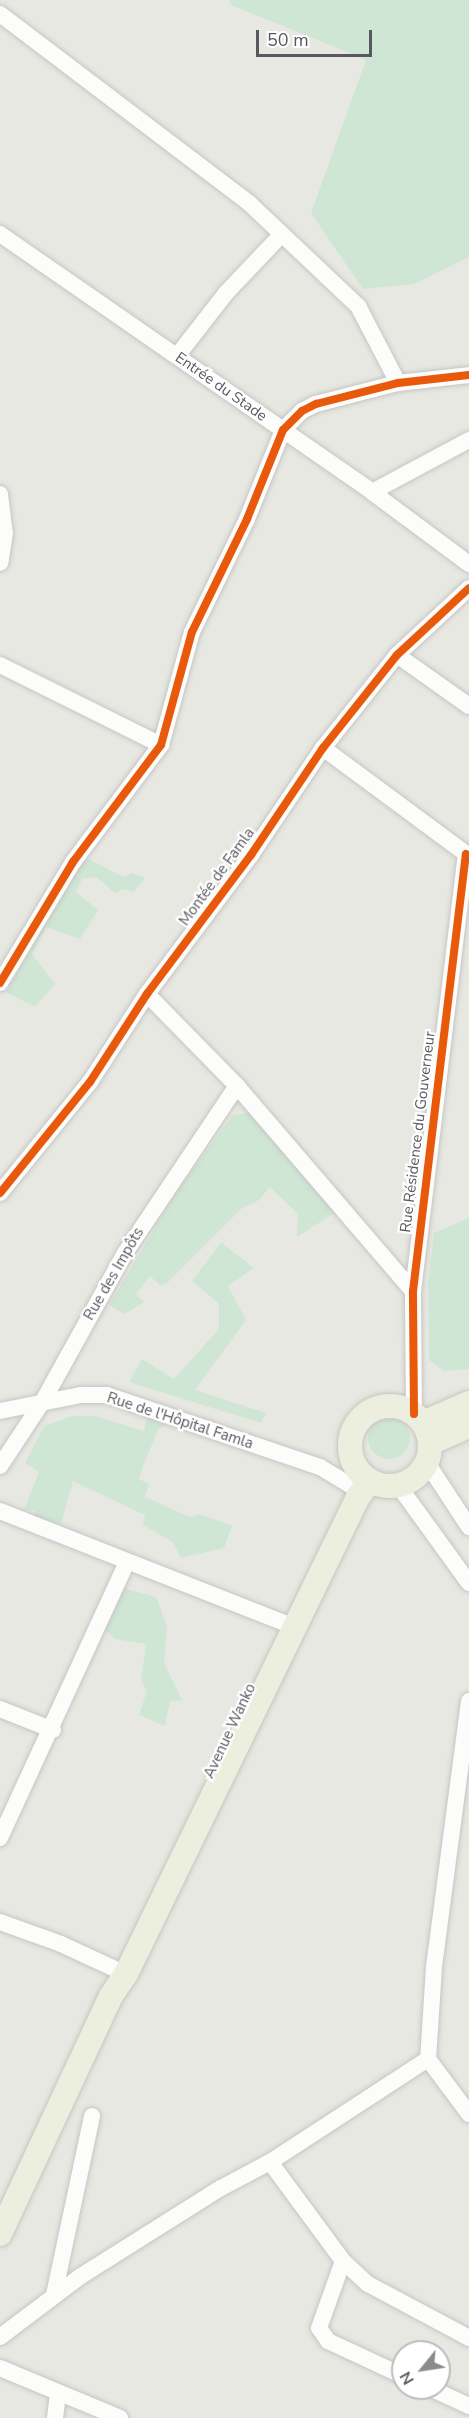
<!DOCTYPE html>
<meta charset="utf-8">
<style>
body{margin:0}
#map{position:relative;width:469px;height:2418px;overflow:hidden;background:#e8e8e2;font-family:"Nunito Sans",sans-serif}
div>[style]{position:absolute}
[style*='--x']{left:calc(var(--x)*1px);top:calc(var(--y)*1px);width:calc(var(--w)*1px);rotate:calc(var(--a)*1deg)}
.green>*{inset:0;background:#cfe6d4}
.round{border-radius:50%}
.roads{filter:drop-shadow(0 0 2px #c5c5c4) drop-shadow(0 0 2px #c5c5c4)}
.minor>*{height:16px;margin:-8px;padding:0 8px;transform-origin:8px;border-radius:8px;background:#fcfcfb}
.highway>*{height:24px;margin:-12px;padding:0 12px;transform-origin:12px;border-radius:12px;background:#eceede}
.highway>.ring{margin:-12px;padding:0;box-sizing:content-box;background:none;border:24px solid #eceede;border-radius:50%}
.cycleway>*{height:8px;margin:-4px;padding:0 4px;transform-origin:4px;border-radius:4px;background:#e8590c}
span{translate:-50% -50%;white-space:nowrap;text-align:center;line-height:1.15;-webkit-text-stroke:4.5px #fff;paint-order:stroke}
.street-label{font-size:15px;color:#585960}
.north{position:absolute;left:391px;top:2340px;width:60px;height:60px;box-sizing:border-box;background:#fff;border:2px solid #bcbdbf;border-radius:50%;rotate:240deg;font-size:16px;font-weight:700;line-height:24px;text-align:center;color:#585960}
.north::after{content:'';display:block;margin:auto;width:21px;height:27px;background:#8a8b8e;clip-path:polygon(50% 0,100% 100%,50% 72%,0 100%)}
.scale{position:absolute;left:256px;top:30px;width:116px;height:27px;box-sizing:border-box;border:3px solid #585960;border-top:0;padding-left:8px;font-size:18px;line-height:21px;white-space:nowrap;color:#585960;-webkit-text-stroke:4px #fff;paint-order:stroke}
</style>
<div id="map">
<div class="green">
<div style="clip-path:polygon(229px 0,469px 0,469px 257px,414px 284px,363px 289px,311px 213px,366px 60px,231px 5px)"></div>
<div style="clip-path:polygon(89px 859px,123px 877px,132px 873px,145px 878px,134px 892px,122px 889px,116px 894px,96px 877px,82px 879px,76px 892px,98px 910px,80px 939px,46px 927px,32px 954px,55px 984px,35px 1007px,6px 992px,80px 862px)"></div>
<div style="clip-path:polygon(248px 1113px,339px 1210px,297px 1237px,298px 1214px,270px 1187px,259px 1200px,241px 1209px,167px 1283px,161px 1286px,150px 1276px,136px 1294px,144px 1302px,125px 1314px,109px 1305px,178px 1190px,233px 1115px)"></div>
<div style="clip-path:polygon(469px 1218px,469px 1369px,444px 1371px,429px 1360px,428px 1282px,434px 1233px)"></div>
<div style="clip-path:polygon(221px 1242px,254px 1268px,228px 1286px,246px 1320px,195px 1390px,266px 1413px,261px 1423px,129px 1382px,142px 1359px,174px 1379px,219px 1329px,219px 1304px,192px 1281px)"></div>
<div style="clip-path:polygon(148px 1410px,173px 1419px,158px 1430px,143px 1466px,139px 1479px,149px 1484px,145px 1497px,190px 1517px,200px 1514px,232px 1526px,224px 1548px,181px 1558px,173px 1542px,143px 1525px,145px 1515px,73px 1481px,61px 1524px,33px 1519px,35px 1510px,24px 1510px,39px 1472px,25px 1463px,44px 1426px,73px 1416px,95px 1416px,144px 1431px)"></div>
<div class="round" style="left:368px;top:1417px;width:42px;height:42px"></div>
<div style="clip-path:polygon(119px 1587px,156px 1597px,167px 1626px,164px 1663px,182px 1700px,170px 1702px,165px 1726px,139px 1715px,147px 1691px,141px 1681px,146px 1644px,115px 1639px,104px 1629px)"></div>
</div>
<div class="roads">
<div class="minor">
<div style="--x:0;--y:14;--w:314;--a:37.2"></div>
<div style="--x:250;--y:204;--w:149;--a:43.4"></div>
<div style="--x:358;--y:306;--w:87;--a:62.5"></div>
<div style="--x:0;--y:234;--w:453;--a:34.7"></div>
<div style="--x:372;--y:492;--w:121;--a:36.6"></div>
<div style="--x:177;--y:356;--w:80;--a:-52.1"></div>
<div style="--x:226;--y:293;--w:81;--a:-46.5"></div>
<div style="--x:372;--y:492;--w:110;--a:-28.2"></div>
<div style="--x:0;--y:494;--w:39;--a:83"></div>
<div style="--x:5;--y:533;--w:30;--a:99"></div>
<div style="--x:397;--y:655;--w:88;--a:35.3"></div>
<div style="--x:0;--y:665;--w:180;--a:26.4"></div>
<div style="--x:323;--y:748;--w:182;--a:36.5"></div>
<div style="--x:0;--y:983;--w:141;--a:-58.9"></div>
<div style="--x:73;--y:862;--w:146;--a:-53.1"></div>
<div style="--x:161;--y:745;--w:117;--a:-74.7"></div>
<div style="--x:192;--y:632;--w:126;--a:-64"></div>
<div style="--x:247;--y:519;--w:96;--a:-68"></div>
<div style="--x:283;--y:430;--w:27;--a:-45"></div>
<div style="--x:302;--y:411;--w:16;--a:-27"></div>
<div style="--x:316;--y:404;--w:85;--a:-14.4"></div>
<div style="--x:398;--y:383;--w:71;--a:-6.4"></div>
<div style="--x:147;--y:994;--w:129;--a:45.6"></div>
<div style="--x:237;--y:1086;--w:270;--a:49.4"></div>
<div style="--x:0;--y:1193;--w:143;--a:-51"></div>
<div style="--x:90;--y:1082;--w:105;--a:-57.1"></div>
<div style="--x:147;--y:994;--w:174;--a:-53.2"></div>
<div style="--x:251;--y:855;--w:129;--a:-56.1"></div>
<div style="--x:323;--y:748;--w:119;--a:-51.5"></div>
<div style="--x:397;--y:655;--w:98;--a:-42.9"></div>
<div style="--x:0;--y:1411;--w:83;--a:-11.2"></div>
<div style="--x:81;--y:1395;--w:26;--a:0"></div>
<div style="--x:107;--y:1395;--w:225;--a:18.7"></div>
<div style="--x:320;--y:1467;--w:37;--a:31"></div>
<div style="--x:414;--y:1414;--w:123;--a:-90.5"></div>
<div style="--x:413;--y:1291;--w:440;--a:-83.1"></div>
<div style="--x:427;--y:1463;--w:77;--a:56.7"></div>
<div style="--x:0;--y:1466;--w:78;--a:-56.5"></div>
<div style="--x:43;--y:1401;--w:169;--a:-61"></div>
<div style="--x:125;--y:1253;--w:201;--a:-56.2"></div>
<div style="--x:398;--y:1485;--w:121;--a:54.1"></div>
<div style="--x:0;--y:1511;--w:317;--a:21.5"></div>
<div style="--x:469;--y:1701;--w:268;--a:97.5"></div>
<div style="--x:434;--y:1967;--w:92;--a:93.7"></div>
<div style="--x:428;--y:2059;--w:69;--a:53.3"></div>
<div style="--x:0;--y:1709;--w:57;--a:21.6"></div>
<div style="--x:0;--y:1838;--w:304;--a:-65.3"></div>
<div style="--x:0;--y:1922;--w:65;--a:19.8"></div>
<div style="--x:61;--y:1944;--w:72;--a:24.8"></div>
<div style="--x:270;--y:2162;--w:123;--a:53.6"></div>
<div style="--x:343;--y:2261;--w:34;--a:43"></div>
<div style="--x:368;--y:2284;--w:115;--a:28.1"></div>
<div style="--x:343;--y:2261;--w:71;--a:109.7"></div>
<div style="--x:319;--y:2328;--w:16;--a:55"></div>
<div style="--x:328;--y:2341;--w:83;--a:25"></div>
<div style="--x:54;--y:2295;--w:183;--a:-78"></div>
<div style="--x:0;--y:2337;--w:101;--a:-37"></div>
<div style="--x:81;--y:2276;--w:165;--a:-32.2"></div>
<div style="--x:221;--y:2188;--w:55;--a:-28"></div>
<div style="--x:270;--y:2162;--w:189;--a:-33.1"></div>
<div style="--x:0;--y:2368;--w:130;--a:22.6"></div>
<div style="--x:430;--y:2388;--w:43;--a:24.8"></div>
<div style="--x:55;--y:2418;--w:25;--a:-83"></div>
</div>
<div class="highway">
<div class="ring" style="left:350px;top:1406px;width:56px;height:56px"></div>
<div style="--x:423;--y:1423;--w:50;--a:-23.5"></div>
<div style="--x:430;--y:1443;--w:43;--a:-23.6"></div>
<div style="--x:0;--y:2234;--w:263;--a:-65"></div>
<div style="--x:111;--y:1996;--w:27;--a:-56"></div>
<div style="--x:126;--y:1974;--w:530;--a:-64.06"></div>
<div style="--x:358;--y:1497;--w:20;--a:-53"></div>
</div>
</div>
<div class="cycleway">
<div style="--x:0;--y:983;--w:141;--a:-58.9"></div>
<div style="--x:73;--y:862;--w:146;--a:-53.1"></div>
<div style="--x:161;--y:745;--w:117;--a:-74.7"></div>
<div style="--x:192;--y:632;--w:126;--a:-64"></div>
<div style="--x:247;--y:519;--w:96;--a:-68"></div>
<div style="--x:283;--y:430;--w:27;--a:-45"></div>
<div style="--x:302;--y:411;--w:16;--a:-27"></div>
<div style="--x:316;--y:404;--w:85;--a:-14.4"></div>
<div style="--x:398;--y:383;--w:71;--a:-6.4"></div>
<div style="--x:0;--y:1193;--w:143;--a:-51"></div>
<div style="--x:90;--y:1082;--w:105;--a:-57.1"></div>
<div style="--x:147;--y:994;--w:174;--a:-53.2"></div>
<div style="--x:251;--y:855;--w:129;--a:-56.1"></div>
<div style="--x:323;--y:748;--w:119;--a:-51.5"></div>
<div style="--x:397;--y:655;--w:98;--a:-42.9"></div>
<div style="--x:414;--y:1414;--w:123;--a:-90.5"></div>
<div style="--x:413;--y:1291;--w:440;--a:-83.1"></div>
<div style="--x:466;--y:854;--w:4;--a:34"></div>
</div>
<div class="street-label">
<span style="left:221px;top:387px;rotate:35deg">Entrée du Stade</span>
<span style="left:217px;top:877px;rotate:-54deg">Montée de Famla</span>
<span style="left:418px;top:1132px;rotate:-83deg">Rue Résidence du Gouverneur</span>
<span style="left:114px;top:1274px;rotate:-60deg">Rue des Impôts</span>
<span style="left:180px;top:1421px;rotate:18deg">Rue de l'Hôpital Famla</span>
<span style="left:230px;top:1731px;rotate:-65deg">Avenue Wanko</span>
</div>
<div class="north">N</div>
<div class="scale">50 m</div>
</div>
